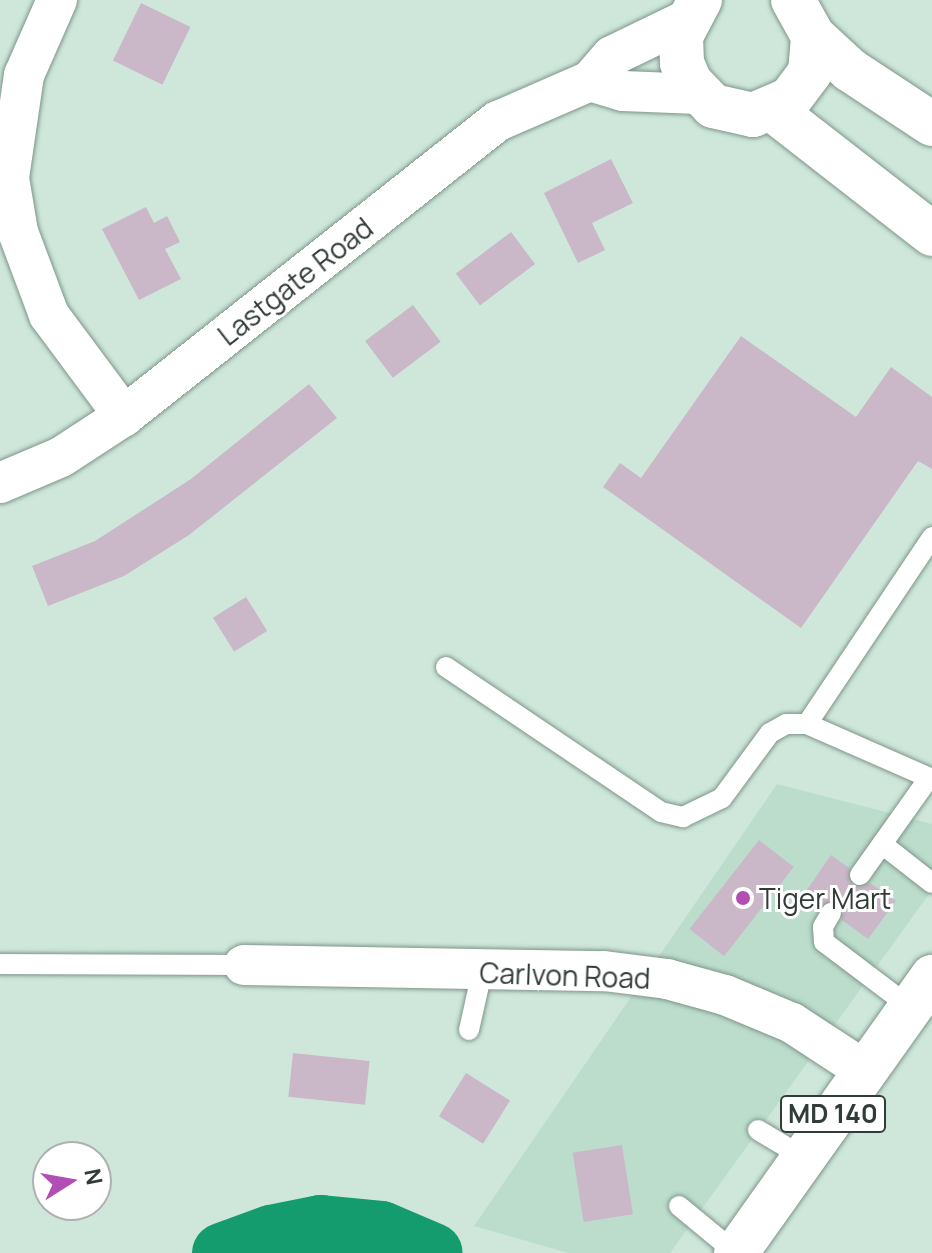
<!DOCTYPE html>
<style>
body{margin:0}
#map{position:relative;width:932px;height:1253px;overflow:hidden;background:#cee7da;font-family:Manrope,sans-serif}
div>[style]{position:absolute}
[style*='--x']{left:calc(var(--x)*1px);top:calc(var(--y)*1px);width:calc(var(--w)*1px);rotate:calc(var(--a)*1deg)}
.built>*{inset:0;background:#bcddcc}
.river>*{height:60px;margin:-30px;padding:0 30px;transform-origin:30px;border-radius:30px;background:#149c6f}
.building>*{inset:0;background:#cab8c9;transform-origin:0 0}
.roads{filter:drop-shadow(0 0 2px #7e9589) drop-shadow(0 0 2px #7e9589)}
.lane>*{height:20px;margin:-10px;padding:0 10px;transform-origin:10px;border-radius:10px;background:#fff}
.street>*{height:40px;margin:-20px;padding:0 20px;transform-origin:20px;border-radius:20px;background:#fff}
.secondary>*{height:44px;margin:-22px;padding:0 22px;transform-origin:22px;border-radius:22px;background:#fff}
.primary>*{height:44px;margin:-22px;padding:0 22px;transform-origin:22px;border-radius:22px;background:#fff}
.dots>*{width:22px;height:22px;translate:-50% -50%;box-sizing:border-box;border:4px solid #fff;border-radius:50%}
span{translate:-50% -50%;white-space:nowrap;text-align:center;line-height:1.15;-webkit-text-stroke:6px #fff;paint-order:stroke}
.shield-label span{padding:2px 6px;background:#fff;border:2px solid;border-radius:6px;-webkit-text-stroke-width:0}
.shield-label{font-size:26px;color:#323c37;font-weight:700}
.street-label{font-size:28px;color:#323c37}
.poi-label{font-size:28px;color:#323c37}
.left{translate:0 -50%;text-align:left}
.north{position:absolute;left:32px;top:1141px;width:80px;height:80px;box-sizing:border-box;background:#fff;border:2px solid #adb1af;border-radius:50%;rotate:79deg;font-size:22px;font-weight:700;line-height:32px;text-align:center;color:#323c37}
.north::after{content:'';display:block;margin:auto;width:28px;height:36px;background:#b14db4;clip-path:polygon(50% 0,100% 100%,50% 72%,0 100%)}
</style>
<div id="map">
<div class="built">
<div style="clip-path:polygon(777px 784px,932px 824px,932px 890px,670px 1253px,568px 1253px,474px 1226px)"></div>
</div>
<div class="river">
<div style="--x:222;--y:1253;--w:52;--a:-20.2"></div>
<div style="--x:271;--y:1235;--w:51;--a:-11.3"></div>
<div style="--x:321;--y:1225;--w:60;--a:5.7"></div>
<div style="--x:381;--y:1231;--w:56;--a:22.9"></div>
</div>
<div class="building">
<div style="left:141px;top:3px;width:55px;height:64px;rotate:26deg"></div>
<div style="clip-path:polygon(611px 159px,633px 203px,592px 223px,605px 250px,578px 263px,544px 193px)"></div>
<div style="clip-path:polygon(146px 207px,154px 223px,167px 216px,180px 242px,165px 249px,181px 279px,139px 300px,102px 229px)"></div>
<div style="left:511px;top:232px;width:40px;height:69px;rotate:53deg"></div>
<div style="left:413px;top:305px;width:46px;height:60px;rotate:53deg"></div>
<div style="clip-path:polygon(741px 336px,856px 417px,891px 367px,932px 397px,932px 469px,918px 461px,801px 628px,603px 487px,620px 463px,641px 478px)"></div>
<div style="clip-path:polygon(309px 384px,337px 418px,189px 535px,124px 576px,48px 606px,32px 566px,95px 541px,191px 479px)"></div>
<div style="left:246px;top:597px;width:40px;height:39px;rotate:58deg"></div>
<div style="left:759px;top:840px;width:44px;height:113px;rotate:38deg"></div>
<div style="clip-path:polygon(831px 855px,849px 868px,853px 886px,870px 883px,896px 901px,868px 939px,842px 920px,838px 902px,821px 905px,804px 894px)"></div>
<div style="left:293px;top:1053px;width:77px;height:44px;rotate:6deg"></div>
<div style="left:466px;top:1073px;width:52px;height:51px;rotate:32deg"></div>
<div style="left:622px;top:1145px;width:70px;height:50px;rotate:81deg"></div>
</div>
<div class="roads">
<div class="lane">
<div style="--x:446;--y:667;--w:259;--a:34"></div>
<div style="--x:661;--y:812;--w:23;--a:13"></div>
<div style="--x:683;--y:817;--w:43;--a:-26"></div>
<div style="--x:722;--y:798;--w:81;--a:-53.6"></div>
<div style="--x:770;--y:733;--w:18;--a:-29"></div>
<div style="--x:786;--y:724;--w:21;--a:0"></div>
<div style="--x:807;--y:724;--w:137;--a:23.7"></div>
<div style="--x:807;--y:724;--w:225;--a:-56.2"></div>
<div style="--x:882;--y:844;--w:63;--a:38"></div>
<div style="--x:860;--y:875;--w:119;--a:-54.6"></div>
<div style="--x:831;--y:913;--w:16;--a:120"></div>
<div style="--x:823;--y:927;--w:15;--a:86"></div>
<div style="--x:824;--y:942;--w:108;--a:37.1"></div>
<div style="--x:0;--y:964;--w:244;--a:0.2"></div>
<div style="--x:469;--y:1030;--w:59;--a:-77.4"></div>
<div style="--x:758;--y:1130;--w:52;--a:31"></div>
<div style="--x:679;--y:1206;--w:74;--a:39.5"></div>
</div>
<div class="street">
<div style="--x:57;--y:0;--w:82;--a:113.7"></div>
<div style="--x:24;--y:75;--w:104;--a:98.3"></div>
<div style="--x:9;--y:178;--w:55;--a:80.5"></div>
<div style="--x:18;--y:232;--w:89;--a:69.5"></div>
<div style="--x:49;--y:315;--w:126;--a:53.4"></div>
<div style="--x:590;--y:81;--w:34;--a:17"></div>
<div style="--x:623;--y:91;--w:75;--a:2.3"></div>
<div style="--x:0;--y:483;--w:66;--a:-23.1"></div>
<div style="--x:61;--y:457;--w:75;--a:-33.1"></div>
<div style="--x:124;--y:416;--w:476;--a:-38.3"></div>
<div style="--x:498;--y:121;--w:100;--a:-23.5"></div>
<div style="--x:590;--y:81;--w:33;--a:-49"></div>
<div style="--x:612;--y:56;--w:82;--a:-25.9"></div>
<div style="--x:244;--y:965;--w:360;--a:1"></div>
<div style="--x:604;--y:971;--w:64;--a:7.2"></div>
<div style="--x:667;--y:979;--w:60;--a:15.4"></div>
<div style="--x:725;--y:995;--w:73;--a:22.7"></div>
<div style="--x:792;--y:1023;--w:86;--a:33.1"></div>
</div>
<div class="secondary">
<div style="--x:700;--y:0;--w:40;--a:118"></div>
<div style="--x:681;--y:35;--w:28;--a:88"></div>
<div style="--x:682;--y:63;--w:21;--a:67"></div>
<div style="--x:690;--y:82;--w:33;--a:46"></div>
<div style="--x:713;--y:106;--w:41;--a:12.7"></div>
<div style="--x:753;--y:115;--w:40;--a:-23.4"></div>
<div style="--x:790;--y:99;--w:34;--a:-53"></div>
<div style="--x:810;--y:72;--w:36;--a:-85"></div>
<div style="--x:813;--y:36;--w:41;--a:-119.1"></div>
<div style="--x:813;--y:36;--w:50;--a:42.6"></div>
<div style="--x:850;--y:70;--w:98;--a:33.4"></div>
<div style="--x:773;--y:110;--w:202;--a:37.9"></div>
</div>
<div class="primary">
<div style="--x:736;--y:1253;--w:339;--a:-54.6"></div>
</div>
</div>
<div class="dots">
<div style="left:743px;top:898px;background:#b14db4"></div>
</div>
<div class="shield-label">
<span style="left:833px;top:1114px">MD 140</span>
</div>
<div class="street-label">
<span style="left:295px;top:281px;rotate:-38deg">Lastgate Road</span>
<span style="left:565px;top:975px;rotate:2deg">Carlvon Road</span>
</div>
<div class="poi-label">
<span class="left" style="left:759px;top:898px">Tiger Mart</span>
</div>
<div class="north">N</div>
</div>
